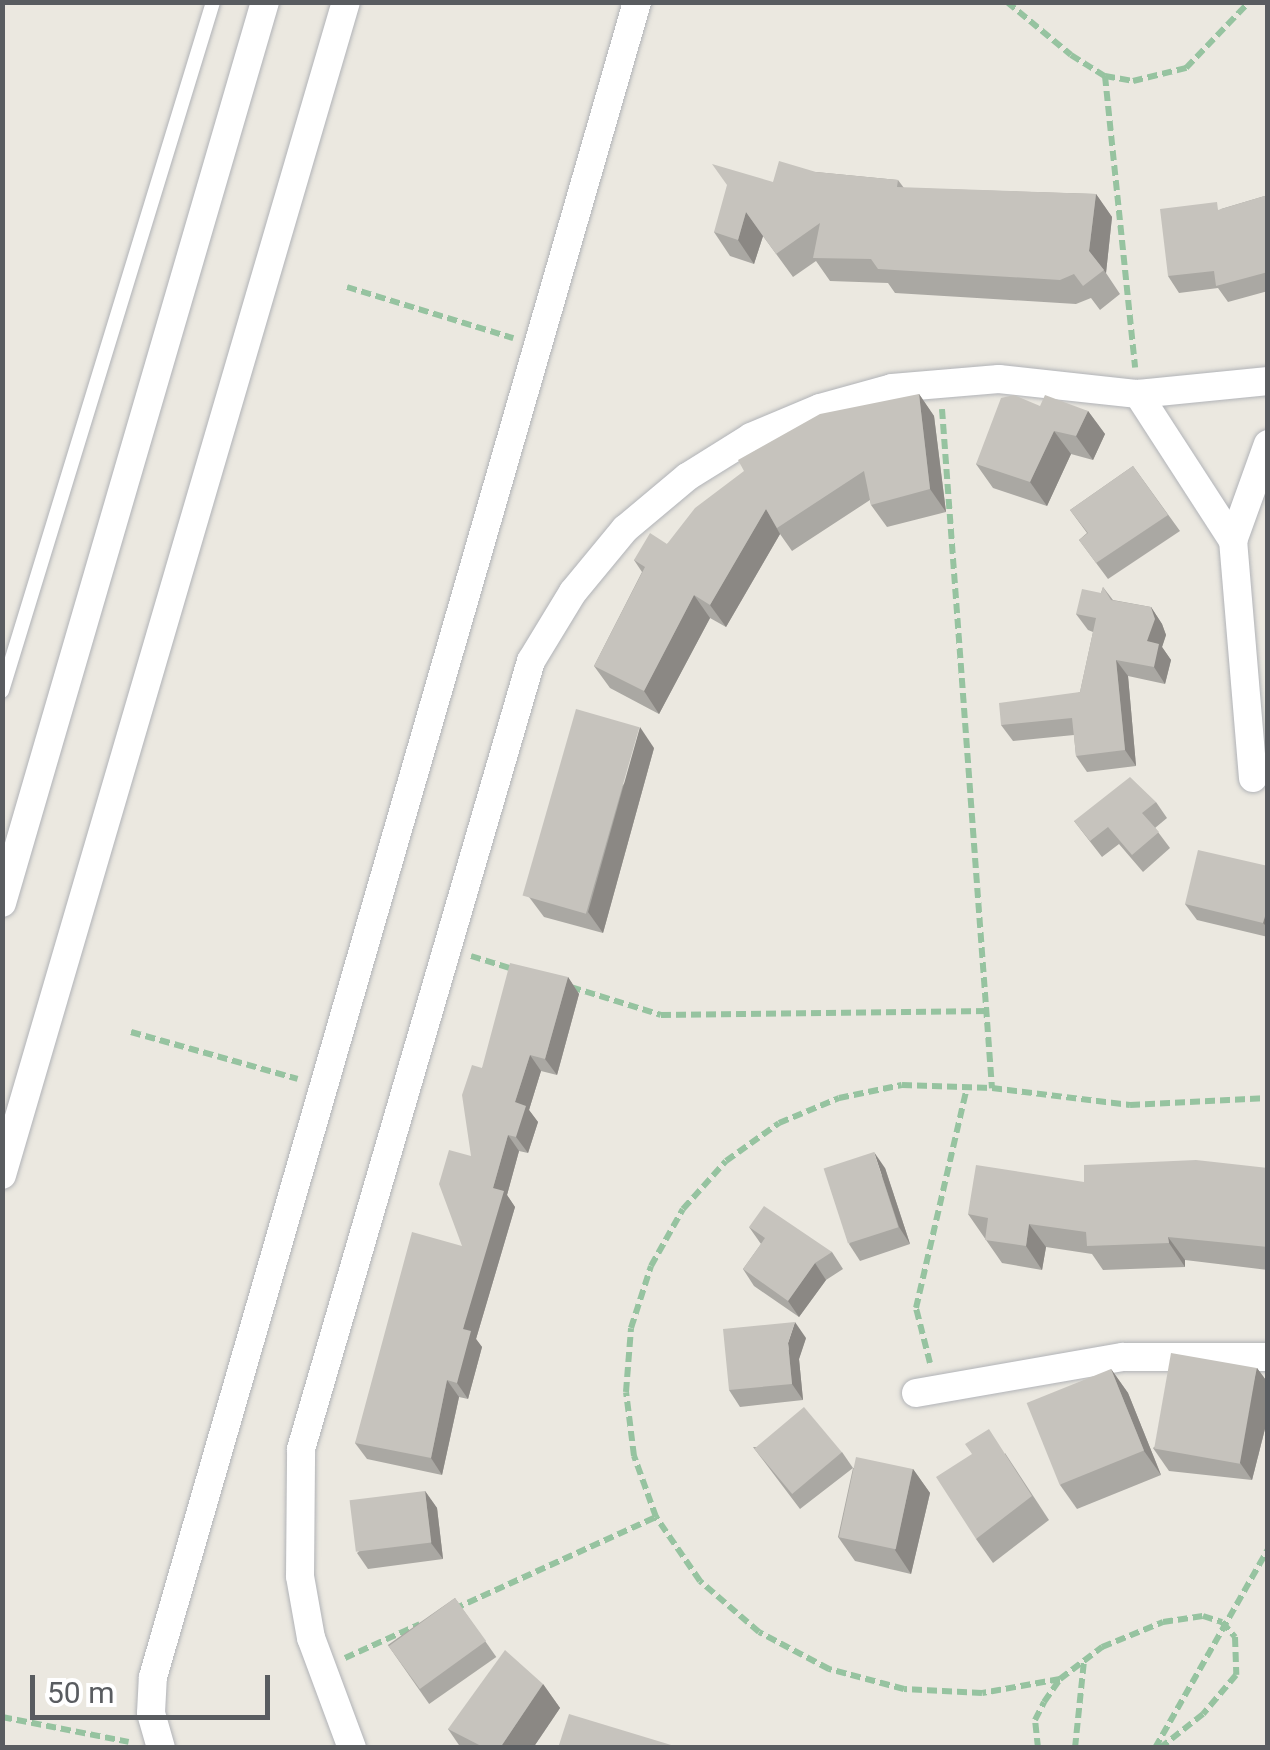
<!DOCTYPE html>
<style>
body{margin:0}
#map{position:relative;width:1270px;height:1750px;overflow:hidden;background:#ebe8e0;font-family:Roboto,sans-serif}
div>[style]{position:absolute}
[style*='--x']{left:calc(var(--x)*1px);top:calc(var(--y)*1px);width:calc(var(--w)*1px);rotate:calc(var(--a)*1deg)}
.path>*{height:6px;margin-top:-3px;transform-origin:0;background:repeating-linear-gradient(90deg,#96c3a0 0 10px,transparent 0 15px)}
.roads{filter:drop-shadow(0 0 2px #b1b3b7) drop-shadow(0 0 2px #b1b3b7)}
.lane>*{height:14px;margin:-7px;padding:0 7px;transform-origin:7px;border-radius:7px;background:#fff}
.street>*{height:28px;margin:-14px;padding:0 14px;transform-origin:14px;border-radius:14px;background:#fff}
.wall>*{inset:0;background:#aaa8a3;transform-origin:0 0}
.shaded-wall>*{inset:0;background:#8b8884}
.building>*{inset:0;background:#c6c3bd;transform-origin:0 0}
span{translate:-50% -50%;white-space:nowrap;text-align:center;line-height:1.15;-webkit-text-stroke:9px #fff;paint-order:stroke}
.frame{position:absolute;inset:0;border:5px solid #595c60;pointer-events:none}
.scale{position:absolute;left:30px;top:1675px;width:240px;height:45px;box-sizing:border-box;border:5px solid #595c60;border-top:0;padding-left:12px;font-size:30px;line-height:35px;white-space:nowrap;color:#595c60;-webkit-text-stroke:8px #fff;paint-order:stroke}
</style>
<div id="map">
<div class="path">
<div style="--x:1007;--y:2;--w:83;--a:39.6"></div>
<div style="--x:1071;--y:55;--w:40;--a:32"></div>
<div style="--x:1105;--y:76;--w:28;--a:10"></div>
<div style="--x:1133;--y:81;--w:55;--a:-13.8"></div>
<div style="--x:1186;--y:68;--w:91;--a:-46.3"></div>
<div style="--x:1105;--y:76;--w:293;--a:84.1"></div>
<div style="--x:347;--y:287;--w:174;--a:17.1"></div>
<div style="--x:942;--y:409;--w:681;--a:85.79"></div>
<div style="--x:471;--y:956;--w:47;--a:17.3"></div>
<div style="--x:571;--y:987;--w:94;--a:17.3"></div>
<div style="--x:661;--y:1015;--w:328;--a:-0.7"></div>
<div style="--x:131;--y:1032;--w:173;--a:15.7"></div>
<div style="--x:930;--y:1363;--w:57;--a:-104.3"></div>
<div style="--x:916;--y:1308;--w:227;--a:-77"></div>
<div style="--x:454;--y:1609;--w:222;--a:-24.5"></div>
<div style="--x:345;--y:1658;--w:82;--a:-24.4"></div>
<div style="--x:1060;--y:1679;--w:79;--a:169.8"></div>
<div style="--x:982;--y:1693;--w:78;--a:-177.1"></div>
<div style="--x:904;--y:1689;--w:78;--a:-165.1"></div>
<div style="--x:829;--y:1669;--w:79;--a:-152.1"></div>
<div style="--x:759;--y:1632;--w:78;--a:-139.2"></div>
<div style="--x:700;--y:1581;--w:78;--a:-124.5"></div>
<div style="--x:656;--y:1517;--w:65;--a:-109.8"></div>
<div style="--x:634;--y:1456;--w:64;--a:-97.1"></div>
<div style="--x:626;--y:1392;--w:64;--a:-85.5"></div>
<div style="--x:631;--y:1328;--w:65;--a:-72.1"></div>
<div style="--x:651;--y:1266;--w:65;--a:-60.7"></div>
<div style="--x:683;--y:1209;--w:64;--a:-48.1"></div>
<div style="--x:726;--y:1161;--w:65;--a:-35.6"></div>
<div style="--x:779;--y:1123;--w:65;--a:-22.6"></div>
<div style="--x:839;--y:1098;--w:64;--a:-11.7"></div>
<div style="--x:902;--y:1085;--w:90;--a:1.9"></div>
<div style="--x:992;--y:1088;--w:139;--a:7"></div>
<div style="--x:1130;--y:1105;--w:138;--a:-2.9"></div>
<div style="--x:2;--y:1717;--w:129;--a:11.1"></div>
<div style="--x:1038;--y:1748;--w:28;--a:-96"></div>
<div style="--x:1035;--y:1720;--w:20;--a:-63"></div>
<div style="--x:1044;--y:1702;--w:28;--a:-55"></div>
<div style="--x:1060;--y:1679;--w:53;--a:-37.3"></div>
<div style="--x:1102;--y:1647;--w:66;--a:-22.3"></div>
<div style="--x:1163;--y:1622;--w:40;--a:-8.5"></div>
<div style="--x:1203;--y:1616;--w:20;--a:18"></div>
<div style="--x:1222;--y:1622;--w:20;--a:49"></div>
<div style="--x:1235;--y:1637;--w:38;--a:88"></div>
<div style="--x:1236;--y:1675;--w:51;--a:130.2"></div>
<div style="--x:1203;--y:1714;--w:55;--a:141.7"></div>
<div style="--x:1075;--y:1748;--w:87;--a:-84.1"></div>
<div style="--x:1155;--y:1748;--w:229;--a:-60.4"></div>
</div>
<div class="roads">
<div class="lane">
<div style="--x:2;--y:691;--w:721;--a:-72.97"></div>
</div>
<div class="street">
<div style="--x:1138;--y:394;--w:175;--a:57.1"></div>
<div style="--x:1253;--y:778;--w:238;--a:-94.8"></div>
<div style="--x:1233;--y:541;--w:103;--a:-70.2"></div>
<div style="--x:2;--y:903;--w:939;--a:-73.73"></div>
<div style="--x:2;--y:1175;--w:1222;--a:-73.66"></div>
<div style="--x:916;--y:1393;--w:210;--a:-9.9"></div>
<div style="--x:1123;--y:1357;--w:145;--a:0"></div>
<div style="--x:161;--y:1748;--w:36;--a:-106"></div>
<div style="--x:151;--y:1713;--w:36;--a:-87"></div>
<div style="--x:153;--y:1677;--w:1744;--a:-73.88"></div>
<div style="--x:352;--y:1748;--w:117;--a:-110.4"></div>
<div style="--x:311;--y:1638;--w:63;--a:-100.1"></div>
<div style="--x:300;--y:1576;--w:127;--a:-89.5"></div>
<div style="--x:301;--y:1449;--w:821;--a:-73.73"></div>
<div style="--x:531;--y:661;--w:81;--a:-58.7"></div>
<div style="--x:573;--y:592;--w:82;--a:-50.5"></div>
<div style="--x:625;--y:529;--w:81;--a:-40"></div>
<div style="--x:687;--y:477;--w:75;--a:-32"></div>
<div style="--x:751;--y:437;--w:75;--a:-22.8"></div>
<div style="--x:820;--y:408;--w:75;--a:-15.5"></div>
<div style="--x:892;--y:388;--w:107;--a:-4.8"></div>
<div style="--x:999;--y:379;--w:140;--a:6.2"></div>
<div style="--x:1138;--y:394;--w:131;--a:-5.7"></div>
</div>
</div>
<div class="wall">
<div style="clip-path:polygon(816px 172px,898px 180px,904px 188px,1096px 194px,1112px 217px,1106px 273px,1120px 294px,1100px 310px,1091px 298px,1076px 304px,895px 293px,888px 283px,830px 281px,816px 261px,793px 277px,763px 236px,754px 264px,730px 256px,714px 232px,773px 182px)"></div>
<div style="clip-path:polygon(1268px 195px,1268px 291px,1228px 302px,1218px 288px,1179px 293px,1168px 276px,1221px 209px)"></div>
<div style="clip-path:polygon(919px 394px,934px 416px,946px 512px,887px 527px,871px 505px,870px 500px,792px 551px,780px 534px,726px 627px,710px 618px,659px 714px,610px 688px,594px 666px,642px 572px,634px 560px,667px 544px)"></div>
<div style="clip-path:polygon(1040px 406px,1088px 411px,1105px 434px,1093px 460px,1071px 454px,1047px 506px,993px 488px,976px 464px)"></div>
<div style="clip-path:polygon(1133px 466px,1180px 531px,1108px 579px,1079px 540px,1087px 533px,1070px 510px)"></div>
<div style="clip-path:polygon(1103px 587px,1113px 600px,1151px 607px,1162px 624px,1166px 635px,1162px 647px,1171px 660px,1165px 684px,1128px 676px,1136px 766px,1087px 772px,1076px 756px,1074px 735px,1013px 741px,1001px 725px,1080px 692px,1093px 632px,1088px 630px,1076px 614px,1101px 593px)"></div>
<div style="clip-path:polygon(654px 748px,603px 933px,544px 917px,529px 897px)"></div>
<div style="clip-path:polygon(1156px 802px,1167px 818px,1155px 828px,1170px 848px,1143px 872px,1119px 844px,1102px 857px,1074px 821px)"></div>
<div style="clip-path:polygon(1268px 866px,1268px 937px,1197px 920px,1185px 904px)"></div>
<div style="clip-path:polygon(568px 977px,579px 994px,557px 1075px,541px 1071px,529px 1110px,538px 1122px,528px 1153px,519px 1151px,507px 1195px,515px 1207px,476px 1339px,482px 1347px,468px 1399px,459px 1397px,442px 1475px,367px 1459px,355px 1443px,462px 1246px,482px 1068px)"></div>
<div style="clip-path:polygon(885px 1168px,910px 1244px,860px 1261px,849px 1244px)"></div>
<div style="clip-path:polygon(1268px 1168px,1268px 1270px,1185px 1260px,1185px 1267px,1103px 1270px,1092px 1254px,1046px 1247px,1042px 1270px,1002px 1263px,968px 1214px,1084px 1182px)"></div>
<div style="clip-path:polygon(749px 1227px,832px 1252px,843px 1269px,826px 1280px,799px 1317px,754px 1286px,743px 1269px,761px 1244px)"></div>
<div style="clip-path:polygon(806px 1338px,799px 1359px,803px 1400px,740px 1407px,729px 1390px)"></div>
<div style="clip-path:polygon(1257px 1368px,1268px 1383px,1268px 1417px,1252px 1480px,1169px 1471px,1153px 1448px)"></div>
<div style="clip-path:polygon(1111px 1369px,1128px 1393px,1161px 1475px,1077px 1509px,1060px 1485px)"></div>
<div style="clip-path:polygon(753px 1447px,842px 1452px,853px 1468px,913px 1469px,930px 1493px,911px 1574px,855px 1561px,838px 1537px,853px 1468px,800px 1509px)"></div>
<div style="clip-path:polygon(1005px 1453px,1049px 1520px,993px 1563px,976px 1539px)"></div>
<div style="clip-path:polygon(425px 1491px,437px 1508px,443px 1559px,368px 1569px,357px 1553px)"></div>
<div style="left:455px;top:1598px;width:72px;height:82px;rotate:55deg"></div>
<div style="clip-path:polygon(543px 1684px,560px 1708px,533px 1748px,461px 1748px,448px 1729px)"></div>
</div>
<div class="shaded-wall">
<div style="clip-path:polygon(1096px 194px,1112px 217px,1106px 273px,1089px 251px)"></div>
<div style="clip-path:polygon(746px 212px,763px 236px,754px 264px,738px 240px)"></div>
<div style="clip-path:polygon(919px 394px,934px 416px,946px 512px,930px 489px)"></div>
<div style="clip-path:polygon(1088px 411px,1105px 434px,1093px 460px,1076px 436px)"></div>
<div style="clip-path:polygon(1054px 431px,1071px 454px,1047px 506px,1030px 482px)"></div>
<div style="clip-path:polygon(766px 509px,780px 534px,726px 627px,710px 605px)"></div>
<div style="clip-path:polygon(694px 595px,710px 618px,659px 714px,644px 691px)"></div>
<div style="clip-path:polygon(1151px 607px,1162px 624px,1166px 635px,1162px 647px,1171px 660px,1165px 684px,1154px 667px,1147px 641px)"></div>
<div style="clip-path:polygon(1116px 660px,1128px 676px,1136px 766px,1125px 750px)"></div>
<div style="clip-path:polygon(640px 727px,654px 748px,603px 933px,588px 912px)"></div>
<div style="clip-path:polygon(1268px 906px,1268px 928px,1263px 923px)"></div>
<div style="clip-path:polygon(568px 977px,579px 994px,557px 1075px,545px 1059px)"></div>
<div style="clip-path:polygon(530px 1055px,541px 1071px,529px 1110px,538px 1122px,528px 1153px,516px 1137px,515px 1102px)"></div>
<div style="clip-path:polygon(508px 1135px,519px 1151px,507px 1195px,515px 1207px,476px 1339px,482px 1347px,468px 1399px,457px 1383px,463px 1329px,493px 1188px)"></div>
<div style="clip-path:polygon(874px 1152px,885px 1168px,910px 1244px,899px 1227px)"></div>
<div style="clip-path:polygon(1029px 1224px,1046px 1247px,1042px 1270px,1026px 1246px)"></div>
<div style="clip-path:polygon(1168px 1237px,1185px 1260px,1185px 1267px,1169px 1243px)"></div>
<div style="clip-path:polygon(815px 1263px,826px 1280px,799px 1317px,788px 1301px)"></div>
<div style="clip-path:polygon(795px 1322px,806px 1338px,799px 1359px,803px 1400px,792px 1384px,788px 1343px)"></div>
<div style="clip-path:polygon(1257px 1368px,1268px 1383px,1268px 1417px,1252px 1480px,1236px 1457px)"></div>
<div style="clip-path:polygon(1111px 1369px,1128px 1393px,1161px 1475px,1144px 1451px)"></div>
<div style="clip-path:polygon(447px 1380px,459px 1397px,442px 1475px,431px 1458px)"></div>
<div style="clip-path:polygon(913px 1469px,930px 1493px,911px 1574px,895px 1550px)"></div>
<div style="clip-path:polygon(425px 1491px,437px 1508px,443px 1559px,431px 1543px)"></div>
<div style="clip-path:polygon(543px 1684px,560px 1708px,533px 1748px,500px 1748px)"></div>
</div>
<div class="building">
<div style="clip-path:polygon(779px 161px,816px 172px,898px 180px,897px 187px,1096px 194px,1089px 251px,1104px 270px,1083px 286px,1074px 274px,1060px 280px,878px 269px,871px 259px,813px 258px,820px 223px,776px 254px,746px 212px,738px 240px,714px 232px,727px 185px,712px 164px,773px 182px)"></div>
<div style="clip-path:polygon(1268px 195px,1268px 272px,1216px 286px,1214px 271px,1168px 276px,1160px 209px,1217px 202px,1218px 210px)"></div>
<div style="clip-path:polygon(919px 394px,930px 489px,871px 505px,864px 471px,777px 528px,766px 509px,710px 605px,694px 595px,644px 691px,594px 666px,645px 567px,634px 560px,650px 533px,667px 544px,695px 508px,744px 471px,738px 460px,820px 414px)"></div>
<div style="clip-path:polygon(1014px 395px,1040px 406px,1045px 395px,1088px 411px,1076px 436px,1054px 431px,1030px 482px,976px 464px,1001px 398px)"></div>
<div style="clip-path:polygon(1133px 466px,1168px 515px,1096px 563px,1079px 540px,1088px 533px,1070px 510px)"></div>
<div style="clip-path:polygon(1103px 587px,1111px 600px,1151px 607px,1155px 619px,1147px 641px,1159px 644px,1154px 667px,1116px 660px,1125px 750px,1076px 756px,1072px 718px,1001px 725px,999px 703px,1080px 692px,1096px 618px,1076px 614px,1082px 589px,1101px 593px)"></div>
<div style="left:576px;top:709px;width:66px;height:194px;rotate:16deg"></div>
<div style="clip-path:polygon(1130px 777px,1156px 802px,1142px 813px,1159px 832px,1132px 855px,1108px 827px,1090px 841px,1074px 821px)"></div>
<div style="clip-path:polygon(1198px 850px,1268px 866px,1268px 906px,1263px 923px,1185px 904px)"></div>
<div style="clip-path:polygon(510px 963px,568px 977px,545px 1059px,530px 1055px,515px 1102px,526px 1106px,516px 1137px,508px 1135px,493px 1188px,504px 1191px,463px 1329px,471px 1331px,457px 1383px,447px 1380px,431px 1458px,355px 1443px,412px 1232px,462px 1246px,439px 1184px,449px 1150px,471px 1156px,462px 1095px,472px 1065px,482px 1068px)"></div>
<div style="left:874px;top:1152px;width:79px;height:53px;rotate:72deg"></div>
<div style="clip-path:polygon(1196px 1160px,1268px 1168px,1268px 1247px,1168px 1237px,1169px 1243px,1087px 1246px,1086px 1232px,1029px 1224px,1026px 1246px,985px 1240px,988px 1218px,968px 1214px,976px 1165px,1084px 1182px,1084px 1165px)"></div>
<div style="clip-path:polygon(764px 1206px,832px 1252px,815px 1263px,788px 1301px,743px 1269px,765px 1238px,749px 1227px)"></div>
<div style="clip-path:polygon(795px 1322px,788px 1343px,792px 1384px,729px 1390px,723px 1329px)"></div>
<div style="left:1171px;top:1353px;width:87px;height:97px;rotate:10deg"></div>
<div style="left:1111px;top:1369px;width:88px;height:91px;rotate:68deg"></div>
<div style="left:804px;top:1407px;width:59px;height:65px;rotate:50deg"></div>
<div style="clip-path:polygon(989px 1429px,1032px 1496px,976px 1539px,936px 1477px,972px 1454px,965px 1444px)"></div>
<div style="left:856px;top:1457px;width:58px;height:82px;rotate:12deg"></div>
<div style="left:425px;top:1491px;width:52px;height:76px;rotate:83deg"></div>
<div style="left:455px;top:1598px;width:53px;height:82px;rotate:54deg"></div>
<div style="clip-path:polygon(505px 1650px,543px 1684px,500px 1748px,485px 1748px,448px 1729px)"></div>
<div style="clip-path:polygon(569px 1714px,681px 1748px,558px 1748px)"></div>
</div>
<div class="frame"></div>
<div class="scale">50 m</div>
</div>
